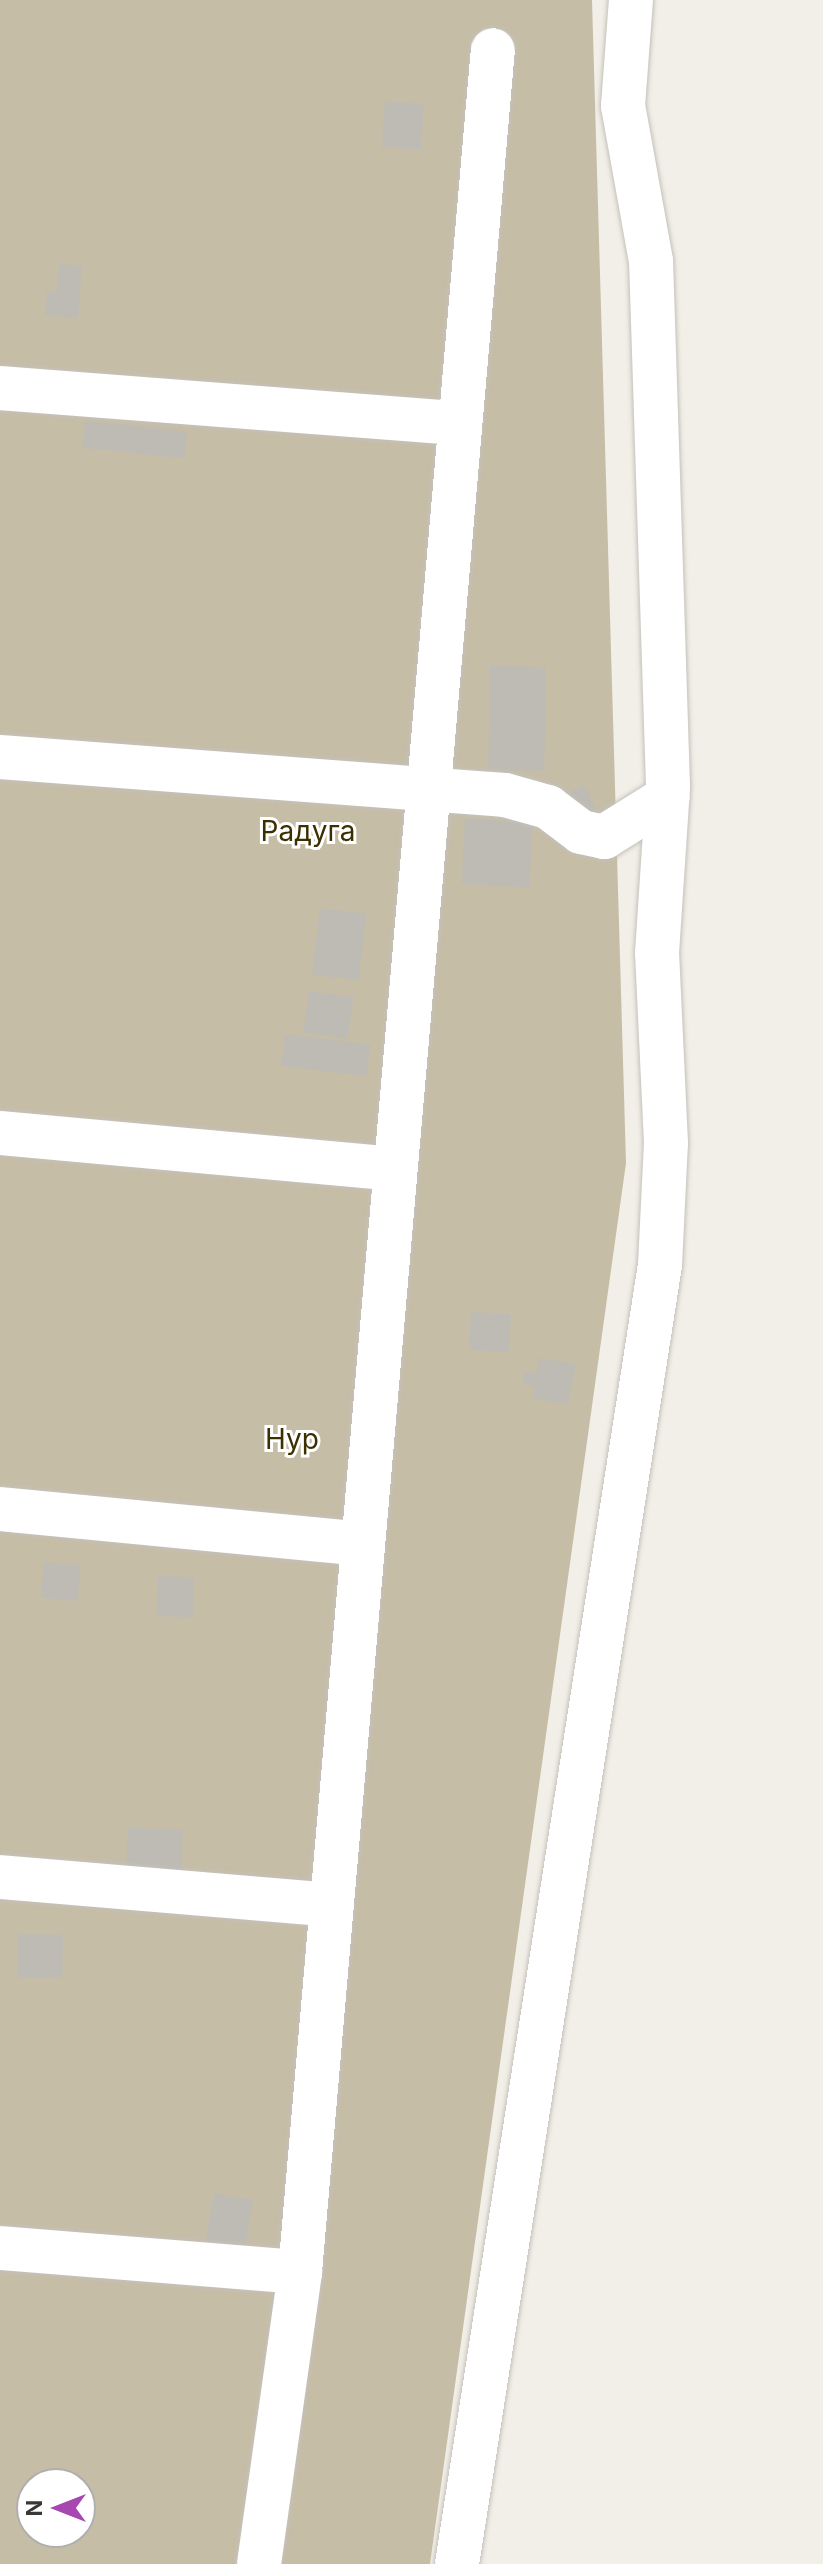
<!DOCTYPE html>
<meta charset="utf-8">
<style>
body{margin:0}
#map{position:relative;width:823px;height:2564px;overflow:hidden;background:#f2efe8;font-family:Inter,sans-serif}
div>[style]{position:absolute}
[style*='--x']{left:calc(var(--x)*1px);top:calc(var(--y)*1px);width:calc(var(--w)*1px);rotate:calc(var(--a)*1deg)}
.green>*{inset:0;background:#c6bda6}
.building>*{inset:0;background:#bdbbb4;transform-origin:0 0}
.roads{filter:drop-shadow(0 0 2px #c4c1bb) drop-shadow(0 0 2px #c4c1bb)}
.minor>*{height:44px;margin:-22px;padding:0 22px;transform-origin:22px;border-radius:22px;background:#fff}
span{translate:-50% -50%;white-space:nowrap;text-align:center;line-height:1.15;-webkit-text-stroke:6px #fff;paint-order:stroke}
.park-label{font-size:28px;color:#3c2f00}
.north{position:absolute;left:16px;top:2468px;width:80px;height:80px;box-sizing:border-box;background:#fff;border:2px solid #b0afae;border-radius:50%;rotate:270deg;font-size:22px;font-weight:700;line-height:32px;text-align:center;color:#393835}
.north::after{content:'';display:block;margin:auto;width:28px;height:36px;background:#a748b1;clip-path:polygon(50% 0,100% 100%,50% 72%,0 100%)}
</style>
<div id="map">
<div class="green">
<div style="clip-path:polygon(evenodd,0 0,592px 0,626px 1163px,430px 2564px,0 2564px,0 0,32px 2484px,80px 2484px,80px 2532px,32px 2532px,32px 2484px)"></div>
</div>
<div class="building">
<div style="left:385px;top:101px;width:39px;height:46px;rotate:4deg"></div>
<div style="clip-path:polygon(59px 264px,82px 266px,78px 319px,45px 315px,47px 291px,57px 292px)"></div>
<div style="left:85px;top:421px;width:103px;height:27px;rotate:6deg"></div>
<div style="left:490px;top:666px;width:56px;height:104px;rotate:1deg"></div>
<div style="left:585px;top:785px;width:27px;height:22px;rotate:66deg"></div>
<div style="left:465px;top:819px;width:68px;height:65px;rotate:3deg"></div>
<div style="left:320px;top:908px;width:47px;height:67px;rotate:7deg"></div>
<div style="left:309px;top:991px;width:45px;height:42px;rotate:8deg"></div>
<div style="left:285px;top:1034px;width:86px;height:32px;rotate:7deg"></div>
<div style="left:471px;top:1312px;width:40px;height:38px;rotate:3deg"></div>
<div style="clip-path:polygon(539px 1358px,576px 1364px,568px 1405px,532px 1398px,534px 1387px,522px 1384px,525px 1371px,536px 1373px)"></div>
<div style="left:44px;top:1562px;width:37px;height:36px;rotate:5deg"></div>
<div style="left:158px;top:1576px;width:36px;height:40px;rotate:2deg"></div>
<div style="left:128px;top:1827px;width:55px;height:45px;rotate:3deg"></div>
<div style="left:18px;top:1934px;width:45px;height:43px;rotate:1deg"></div>
<div style="left:214px;top:2193px;width:40px;height:54px;rotate:10deg"></div>
</div>
<div class="roads">
<div class="minor">
<div style="--x:0;--y:388;--w:459;--a:4.4"></div>
<div style="--x:0;--y:757;--w:506;--a:4.3"></div>
<div style="--x:505;--y:795;--w:45;--a:15.6"></div>
<div style="--x:548;--y:807;--w:41;--a:37.1"></div>
<div style="--x:581;--y:832;--w:24;--a:12"></div>
<div style="--x:604;--y:837;--w:75;--a:-32"></div>
<div style="--x:0;--y:1133;--w:396;--a:5.2"></div>
<div style="--x:0;--y:1509;--w:364;--a:5.5"></div>
<div style="--x:0;--y:1877;--w:332;--a:4.8"></div>
<div style="--x:0;--y:2248;--w:301;--a:4.6"></div>
<div style="--x:259;--y:2564;--w:295;--a:-82"></div>
<div style="--x:300;--y:2272;--w:2230;--a:-85.04"></div>
<div style="--x:457;--y:2564;--w:1315;--a:-81.12"></div>
<div style="--x:660;--y:1265;--w:122;--a:-87.2"></div>
<div style="--x:666;--y:1143;--w:190;--a:-92.7"></div>
<div style="--x:657;--y:953;--w:167;--a:-86.2"></div>
<div style="--x:668;--y:786;--w:525;--a:-91.85"></div>
<div style="--x:651;--y:261;--w:158;--a:-100.2"></div>
<div style="--x:623;--y:106;--w:106;--a:-85.7"></div>
</div>
</div>
<div class="park-label">
<span style="left:308px;top:831px">Радуга</span>
<span style="left:292px;top:1439px">Нур</span>
</div>
<div class="north">N</div>
</div>
